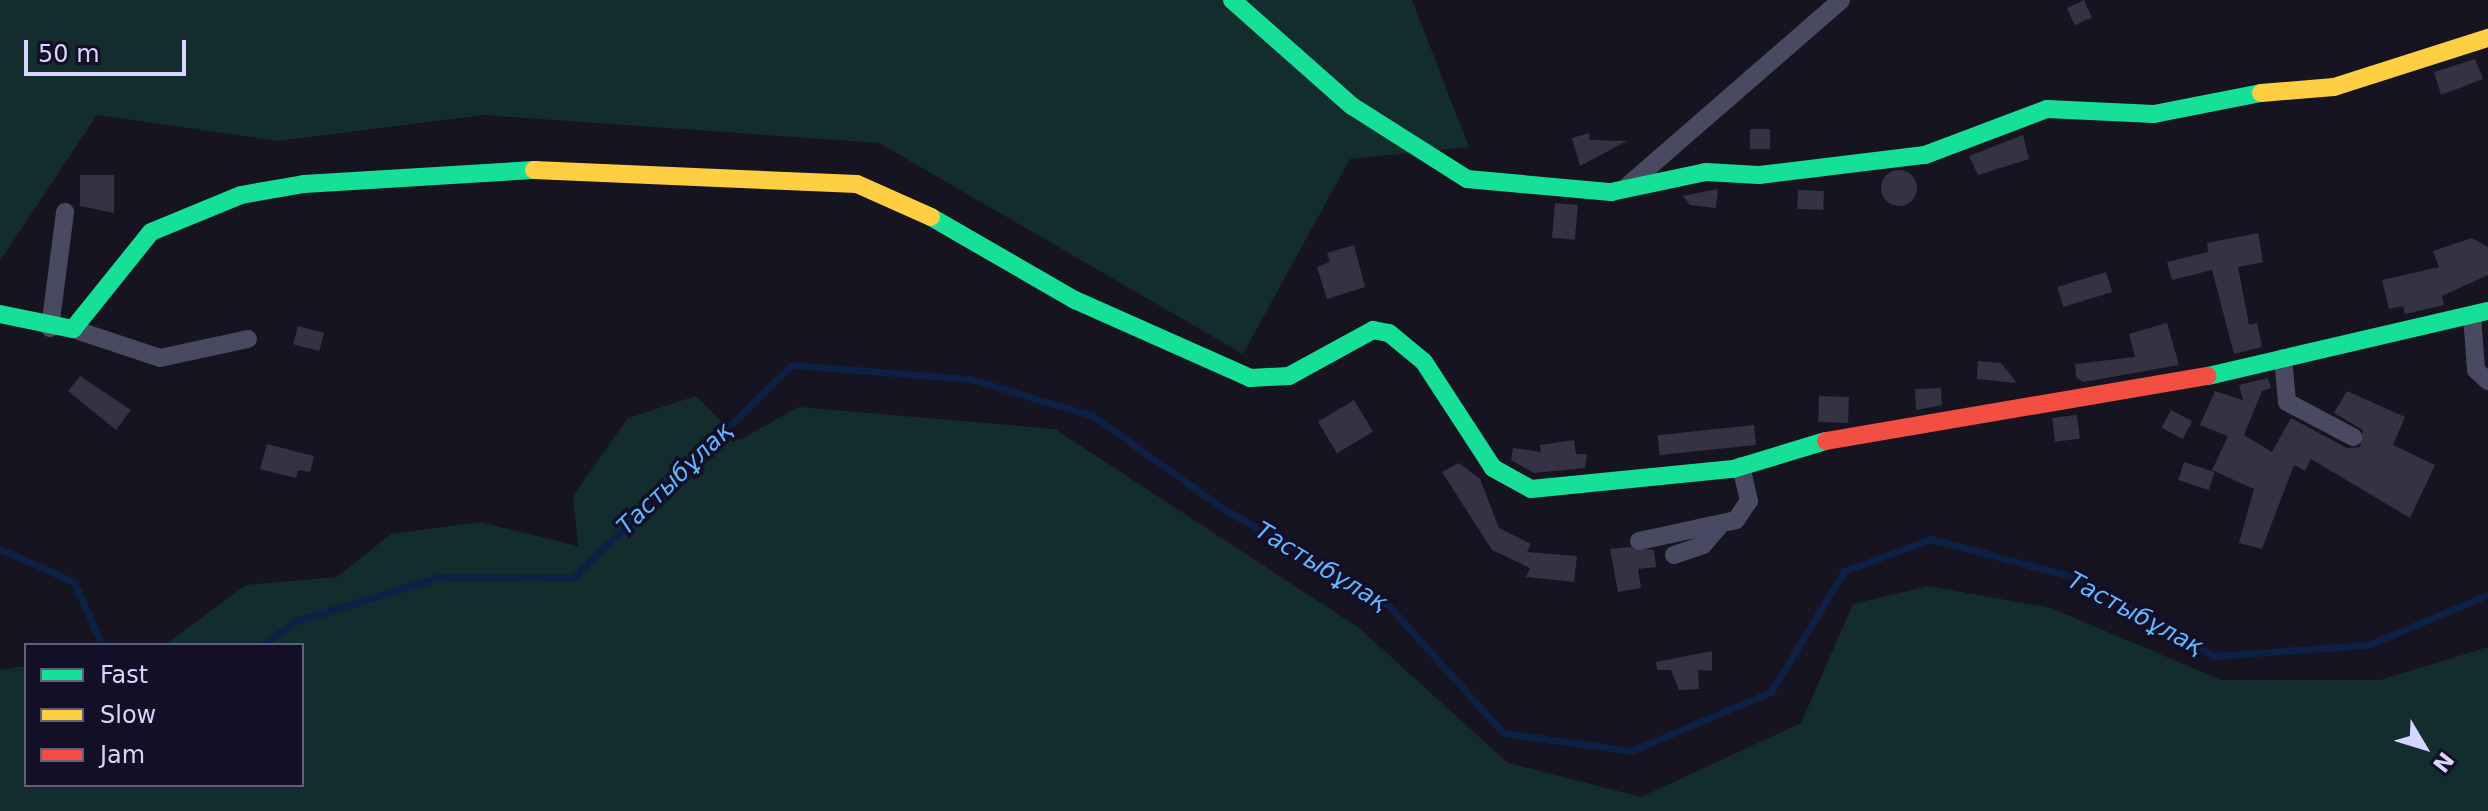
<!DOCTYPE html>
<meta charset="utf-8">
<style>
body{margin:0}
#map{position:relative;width:2488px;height:811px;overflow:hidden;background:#161421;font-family:"DejaVu Sans",sans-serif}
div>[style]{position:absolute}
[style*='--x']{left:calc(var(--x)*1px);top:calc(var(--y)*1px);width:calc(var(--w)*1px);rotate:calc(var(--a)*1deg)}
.green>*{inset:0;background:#132c2d}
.stream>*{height:7px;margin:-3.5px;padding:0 3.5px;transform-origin:3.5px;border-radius:3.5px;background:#0d2144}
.building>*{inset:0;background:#343243;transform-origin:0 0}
.round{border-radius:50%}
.street>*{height:18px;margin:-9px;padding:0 9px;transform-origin:9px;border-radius:9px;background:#4a4962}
.fast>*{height:18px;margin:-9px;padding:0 9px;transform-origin:9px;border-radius:9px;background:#16e098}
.slow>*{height:18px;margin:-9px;padding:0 9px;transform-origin:9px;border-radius:9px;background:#ffcf43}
.jam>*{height:18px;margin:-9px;padding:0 9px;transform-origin:9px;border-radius:9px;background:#f24e42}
span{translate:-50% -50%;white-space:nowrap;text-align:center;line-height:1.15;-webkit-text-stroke:7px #130f26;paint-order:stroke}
.water-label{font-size:24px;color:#62b6ff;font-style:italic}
.legend{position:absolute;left:24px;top:643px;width:280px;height:144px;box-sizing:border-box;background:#130f26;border:2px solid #625e7d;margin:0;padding:10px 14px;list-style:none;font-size:24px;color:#d9d4ff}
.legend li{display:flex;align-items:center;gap:16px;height:40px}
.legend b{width:40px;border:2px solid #625e7d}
.north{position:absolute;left:2384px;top:707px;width:80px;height:80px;-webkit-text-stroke:6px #130f26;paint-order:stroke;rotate:128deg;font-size:22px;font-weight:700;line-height:32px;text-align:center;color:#d9d4ff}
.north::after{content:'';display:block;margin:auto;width:28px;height:36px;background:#d9d4ff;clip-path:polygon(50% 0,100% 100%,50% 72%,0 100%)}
.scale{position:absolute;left:24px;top:40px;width:162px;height:36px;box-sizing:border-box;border:4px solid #d9d4ff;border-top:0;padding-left:10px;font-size:24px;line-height:28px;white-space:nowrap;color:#d9d4ff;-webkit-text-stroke:6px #130f26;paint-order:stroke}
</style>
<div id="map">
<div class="green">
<div style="clip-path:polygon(0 0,1412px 0,1469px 147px,1350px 159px,1243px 354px,879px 143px,483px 115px,278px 141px,97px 115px,0 261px)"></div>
<div style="clip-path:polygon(696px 396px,740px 440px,798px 407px,1055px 429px,1359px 628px,1508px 763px,1641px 797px,1801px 723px,1853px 604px,1928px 586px,2051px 608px,2221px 680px,2380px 680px,2488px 647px,2488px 811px,0 811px,0 670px,26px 666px,26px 785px,302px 785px,302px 645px,167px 643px,246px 585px,337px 577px,391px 534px,480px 522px,578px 546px,573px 496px,628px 418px)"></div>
</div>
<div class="stream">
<div style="--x:0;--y:549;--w:81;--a:24"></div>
<div style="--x:74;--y:582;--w:69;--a:66"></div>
<div style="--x:262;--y:645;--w:42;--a:-35.2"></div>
<div style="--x:296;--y:621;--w:151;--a:-17"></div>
<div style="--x:440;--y:577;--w:133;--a:0.4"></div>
<div style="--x:573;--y:578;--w:305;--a:-44.2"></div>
<div style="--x:792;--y:365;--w:180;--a:4.5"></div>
<div style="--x:971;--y:379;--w:127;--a:16.9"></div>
<div style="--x:1093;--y:416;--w:157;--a:35.4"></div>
<div style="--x:1221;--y:507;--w:198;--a:30.7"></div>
<div style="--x:1391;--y:608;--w:168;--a:48.1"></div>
<div style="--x:1503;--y:733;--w:129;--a:8"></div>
<div style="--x:1631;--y:751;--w:152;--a:-22.9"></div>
<div style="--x:1771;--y:692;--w:141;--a:-58.9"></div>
<div style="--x:1844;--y:571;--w:93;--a:-20.2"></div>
<div style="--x:1931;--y:539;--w:152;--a:14.9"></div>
<div style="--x:2078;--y:578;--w:157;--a:29.8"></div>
<div style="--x:2214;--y:656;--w:154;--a:-4.1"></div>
<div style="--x:2368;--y:645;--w:127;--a:-22.7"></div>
</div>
<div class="building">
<div style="left:2084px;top:0;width:19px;height:19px;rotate:65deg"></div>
<div style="clip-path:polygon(2475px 59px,2483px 79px,2441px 95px,2434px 72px)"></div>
<div style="left:1750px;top:129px;width:20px;height:20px"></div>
<div style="clip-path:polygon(1589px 133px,1590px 140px,1627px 141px,1580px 166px,1572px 138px)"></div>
<div style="clip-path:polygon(2023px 135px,2029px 159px,1978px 175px,1969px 156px)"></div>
<div class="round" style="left:1881px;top:170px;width:36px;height:36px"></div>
<div style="clip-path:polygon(80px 175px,114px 175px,114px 213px,80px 206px)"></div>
<div style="clip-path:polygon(1718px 189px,1716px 208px,1690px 205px,1683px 196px)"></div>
<div style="left:1798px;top:190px;width:26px;height:19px;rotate:2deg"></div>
<div style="left:1555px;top:203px;width:23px;height:35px;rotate:5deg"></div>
<div style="clip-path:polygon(2258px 233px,2263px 262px,2238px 267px,2249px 325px,2257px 323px,2262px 347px,2234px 354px,2212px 270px,2172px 280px,2167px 262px,2208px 252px,2207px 243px)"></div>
<div style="clip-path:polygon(2472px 238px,2488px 247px,2488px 275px,2442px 296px,2444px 305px,2405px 314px,2403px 306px,2389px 309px,2382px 280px,2439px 267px,2433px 251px)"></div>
<div style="clip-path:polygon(1354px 245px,1365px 287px,1327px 299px,1317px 267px,1330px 262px,1327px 253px)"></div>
<div style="left:2106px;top:272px;width:21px;height:51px;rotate:73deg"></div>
<div style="clip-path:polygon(2167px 323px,2179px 365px,2083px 382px,2076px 377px,2075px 364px,2135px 357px,2129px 334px)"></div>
<div style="left:298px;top:326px;width:27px;height:19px;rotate:15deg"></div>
<div style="clip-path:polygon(1978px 361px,2001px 363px,2017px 383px,1977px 379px)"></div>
<div style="clip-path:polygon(80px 376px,131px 410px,116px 430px,68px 391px)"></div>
<div style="clip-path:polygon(2268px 378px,2271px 388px,2262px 391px,2244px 435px,2272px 452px,2291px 418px,2347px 448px,2360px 447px,2363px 430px,2334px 413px,2347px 391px,2405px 417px,2393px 445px,2435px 465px,2410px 518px,2311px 459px,2305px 471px,2294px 465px,2262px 549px,2239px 543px,2254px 489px,2212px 470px,2228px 436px,2200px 425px,2215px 391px,2243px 400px,2239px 385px)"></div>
<div style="clip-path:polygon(1941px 388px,1942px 405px,1916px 410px,1915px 389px)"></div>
<div style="left:1819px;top:396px;width:30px;height:26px;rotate:2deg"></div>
<div style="left:1354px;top:400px;width:37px;height:42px;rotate:59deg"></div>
<div style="left:2171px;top:410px;width:24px;height:20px;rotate:28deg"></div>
<div style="left:2077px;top:415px;width:24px;height:25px;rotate:83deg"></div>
<div style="left:1754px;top:425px;width:20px;height:97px;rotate:84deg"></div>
<div style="clip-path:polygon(1574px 440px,1576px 454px,1587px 454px,1585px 468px,1534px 473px,1511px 460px,1513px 448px,1541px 452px,1540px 445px)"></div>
<div style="clip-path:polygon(267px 444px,314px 456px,310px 472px,298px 470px,296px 478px,260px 469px)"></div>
<div style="left:2184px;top:462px;width:32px;height:19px;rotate:18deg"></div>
<div style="clip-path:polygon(1459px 463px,1480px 479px,1499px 528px,1531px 544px,1527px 552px,1577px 556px,1574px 582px,1526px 577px,1530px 568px,1492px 550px,1442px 472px)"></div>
<div style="clip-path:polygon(1629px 547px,1654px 550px,1656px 567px,1638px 569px,1641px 588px,1618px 592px,1610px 549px)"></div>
<div style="clip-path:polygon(1712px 651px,1712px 671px,1698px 670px,1699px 689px,1679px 690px,1671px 670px,1657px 670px,1656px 662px)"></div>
</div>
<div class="street">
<div style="--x:1625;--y:188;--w:286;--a:-41"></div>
<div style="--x:2472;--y:315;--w:55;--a:85.8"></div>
<div style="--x:2476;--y:370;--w:16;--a:43"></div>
<div style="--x:50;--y:328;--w:117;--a:-82.6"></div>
<div style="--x:73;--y:329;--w:92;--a:18.4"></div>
<div style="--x:160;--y:358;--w:90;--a:-12.2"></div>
<div style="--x:2283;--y:358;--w:44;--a:84.8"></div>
<div style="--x:2287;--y:402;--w:75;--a:27.9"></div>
<div style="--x:1639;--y:541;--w:99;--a:-12.2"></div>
<div style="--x:1736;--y:520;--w:23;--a:-56"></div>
<div style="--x:1749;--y:501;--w:36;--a:-103"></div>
<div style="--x:1674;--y:555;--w:31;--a:-19"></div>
<div style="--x:1703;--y:545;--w:23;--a:-49"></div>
</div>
<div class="fast">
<div style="--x:1232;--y:0;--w:160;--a:41.5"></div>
<div style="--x:1352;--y:106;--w:136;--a:32.4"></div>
<div style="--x:1467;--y:179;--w:145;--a:5.2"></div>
<div style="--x:1611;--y:192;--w:97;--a:-11.9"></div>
<div style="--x:1706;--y:172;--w:53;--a:3.2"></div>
<div style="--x:1759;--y:175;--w:167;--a:-6.9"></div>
<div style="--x:1925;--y:155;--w:130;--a:-20.7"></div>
<div style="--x:2047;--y:109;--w:107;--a:2.7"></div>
<div style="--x:2154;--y:114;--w:109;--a:-11.1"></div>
<div style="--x:931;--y:217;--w:166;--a:30"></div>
<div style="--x:1075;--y:300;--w:192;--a:24"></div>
<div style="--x:1250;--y:378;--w:39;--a:-3"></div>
<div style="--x:1289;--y:376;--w:96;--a:-28.7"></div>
<div style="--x:1373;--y:330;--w:16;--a:11"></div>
<div style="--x:1389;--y:333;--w:45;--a:39.6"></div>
<div style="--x:1424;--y:362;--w:126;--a:56.9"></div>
<div style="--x:1493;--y:468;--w:43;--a:28.9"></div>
<div style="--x:1531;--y:489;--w:203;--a:-5.7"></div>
<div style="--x:1733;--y:469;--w:97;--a:-16.8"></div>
<div style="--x:0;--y:314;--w:75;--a:11.6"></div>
<div style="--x:73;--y:329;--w:124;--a:-51.2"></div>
<div style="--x:151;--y:232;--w:97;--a:-22.3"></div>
<div style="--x:241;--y:195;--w:64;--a:-9.9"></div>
<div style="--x:304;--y:184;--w:230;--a:-3.5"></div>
<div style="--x:2208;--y:376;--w:287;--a:-13.1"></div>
</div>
<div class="slow">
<div style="--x:2261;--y:93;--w:73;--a:-4.7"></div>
<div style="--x:2334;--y:87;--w:162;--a:-17.7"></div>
<div style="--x:534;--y:170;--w:323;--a:2.5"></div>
<div style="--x:857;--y:184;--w:81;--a:24"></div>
</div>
<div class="jam">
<div style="--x:1826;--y:441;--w:387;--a:-9.7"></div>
</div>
<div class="water-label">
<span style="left:675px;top:479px;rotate:-44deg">Тастыбұлақ</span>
<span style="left:1321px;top:567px;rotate:31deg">Тастыбұлақ</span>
<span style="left:2135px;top:614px;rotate:28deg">Тастыбұлақ</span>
</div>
<ul class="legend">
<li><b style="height:10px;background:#16e098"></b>Fast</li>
<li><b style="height:10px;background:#ffcf43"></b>Slow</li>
<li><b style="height:10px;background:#f24e42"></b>Jam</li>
</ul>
<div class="north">N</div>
<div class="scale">50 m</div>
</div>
